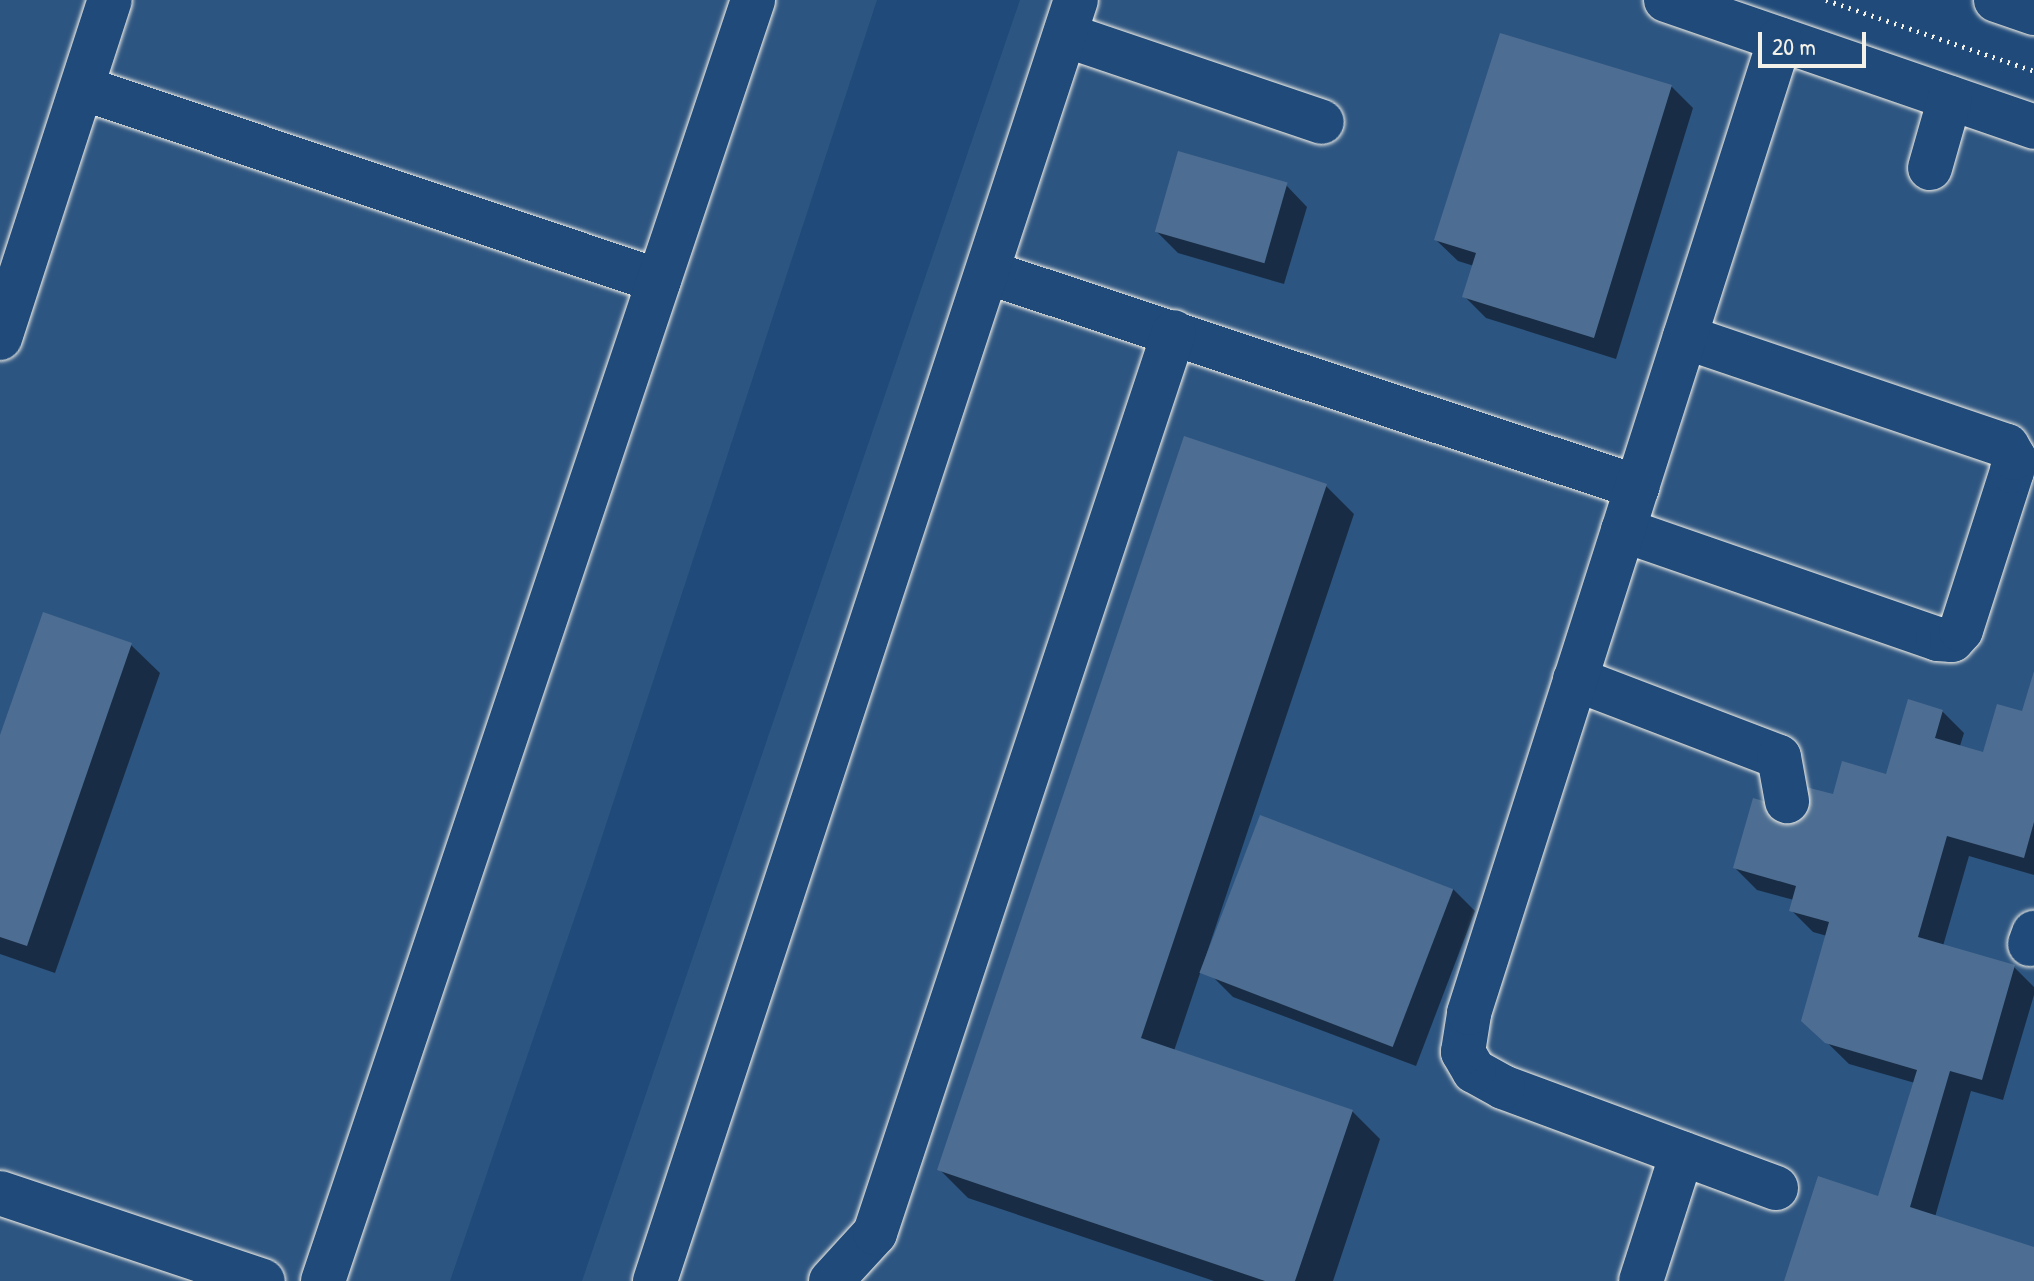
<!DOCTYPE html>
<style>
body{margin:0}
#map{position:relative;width:2034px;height:1281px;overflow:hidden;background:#1f4a7a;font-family:"Patrick Hand",sans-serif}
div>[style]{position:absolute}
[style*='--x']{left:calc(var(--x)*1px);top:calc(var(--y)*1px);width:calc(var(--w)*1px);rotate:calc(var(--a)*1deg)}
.built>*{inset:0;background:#2d5581}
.shadow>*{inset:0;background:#0007}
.building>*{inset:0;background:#4d6e92;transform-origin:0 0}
.path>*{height:5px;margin-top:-2.5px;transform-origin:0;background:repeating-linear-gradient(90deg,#f4f1e8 0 2px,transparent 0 8px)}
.roads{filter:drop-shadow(0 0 2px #f4f1e8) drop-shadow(0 0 2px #f4f1e8)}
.minor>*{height:44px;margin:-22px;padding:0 22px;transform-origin:22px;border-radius:22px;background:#1f4a7a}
span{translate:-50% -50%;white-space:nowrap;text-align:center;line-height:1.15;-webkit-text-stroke:6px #1f4a7a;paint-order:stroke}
.scale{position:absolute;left:1758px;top:32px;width:108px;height:36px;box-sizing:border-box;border:4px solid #f4f1e8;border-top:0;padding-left:10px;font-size:24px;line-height:28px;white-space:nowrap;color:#f4f1e8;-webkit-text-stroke:6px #1f4a7a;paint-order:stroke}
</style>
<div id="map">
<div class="built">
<div style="clip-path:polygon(0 0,877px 0,591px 870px,450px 1281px,0 1281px)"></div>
<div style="clip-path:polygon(1020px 0,1672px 0,2034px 120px,2034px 1281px,582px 1281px)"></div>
</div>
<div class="shadow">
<div style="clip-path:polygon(1671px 86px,1693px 108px,1616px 359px,1486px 318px,1464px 296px,1474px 266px,1458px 261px,1436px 240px)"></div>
<div style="clip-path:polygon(1286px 185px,1307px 207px,1284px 284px,1178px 253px,1156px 231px)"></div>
<div style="clip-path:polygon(1326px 486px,1354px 514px,1174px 1051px,1352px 1111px,1380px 1139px,1333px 1281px,1214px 1281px,968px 1198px,940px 1170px)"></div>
<div style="clip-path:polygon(131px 645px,160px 673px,55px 973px,0 954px,0 741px)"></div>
<div style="clip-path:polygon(2034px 675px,2034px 875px,1969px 856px,1943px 946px,2014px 967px,2034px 987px,2034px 995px,2003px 1100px,1971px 1091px,1935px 1217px,2034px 1249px,2034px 1281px,1786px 1281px,1879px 1198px,1915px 1083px,1849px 1064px,1804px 1020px,1827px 936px,1813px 932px,1791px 910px,1794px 900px,1757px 890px,1735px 868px,1792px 811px,1887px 777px,1942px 711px,1964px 733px,1960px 746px,1985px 754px,2023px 714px)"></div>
<div style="clip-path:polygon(1453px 889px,1475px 911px,1416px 1066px,1233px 997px,1211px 975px)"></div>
</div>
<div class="building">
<div style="clip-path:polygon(1500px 33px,1672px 85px,1594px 338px,1462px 297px,1476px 253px,1434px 240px)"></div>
<div style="left:1178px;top:151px;width:114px;height:84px;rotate:16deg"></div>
<div style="clip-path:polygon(1184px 436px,1327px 484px,1141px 1038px,1353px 1110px,1295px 1281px,1265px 1281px,937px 1170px)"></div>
<div style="clip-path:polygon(43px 612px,132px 643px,27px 946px,0 937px,0 735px)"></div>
<div style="clip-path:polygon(2034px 671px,2034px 822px,2024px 858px,1947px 836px,1918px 937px,2015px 965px,1982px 1080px,1950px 1071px,1910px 1207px,2034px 1247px,2034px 1281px,1784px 1281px,1818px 1176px,1878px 1196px,1917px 1070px,1825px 1043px,1801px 1021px,1829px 922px,1789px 911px,1796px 886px,1733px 868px,1753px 798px,1791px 809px,1798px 785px,1833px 794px,1842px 761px,1886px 774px,1908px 699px,1943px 710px,1935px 738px,1983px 752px,1997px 704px,2022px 711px)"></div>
<div style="left:1260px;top:815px;width:207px;height:169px;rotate:21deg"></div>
</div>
<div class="path">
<div style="--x:1826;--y:0;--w:220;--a:18.8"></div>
</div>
<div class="roads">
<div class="minor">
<div style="--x:1666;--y:0;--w:389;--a:19"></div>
<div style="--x:1996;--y:0;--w:40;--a:18.9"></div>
<div style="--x:1065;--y:35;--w:271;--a:18.7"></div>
<div style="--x:82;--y:88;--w:608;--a:18.49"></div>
<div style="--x:1930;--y:168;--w:73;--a:-74.1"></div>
<div style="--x:987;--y:272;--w:685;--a:18.3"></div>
<div style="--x:0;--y:338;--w:355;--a:-72"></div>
<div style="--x:1623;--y:530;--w:333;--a:19.1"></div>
<div style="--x:1938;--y:639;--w:14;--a:4"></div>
<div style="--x:1952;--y:640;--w:13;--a:-48"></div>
<div style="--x:1961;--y:630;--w:167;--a:-72.2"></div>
<div style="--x:2012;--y:471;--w:13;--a:-81"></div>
<div style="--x:2014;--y:458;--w:14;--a:-120"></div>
<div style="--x:2007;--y:446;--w:340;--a:-161.3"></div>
<div style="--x:1575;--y:679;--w:218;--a:20.9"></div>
<div style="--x:1779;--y:757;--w:45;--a:79.7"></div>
<div style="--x:2030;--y:944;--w:12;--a:-70"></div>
<div style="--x:1776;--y:1188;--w:291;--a:-159.7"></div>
<div style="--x:1503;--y:1087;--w:33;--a:-151"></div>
<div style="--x:1474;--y:1071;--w:22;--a:-120"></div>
<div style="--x:1463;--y:1052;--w:39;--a:-81"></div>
<div style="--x:1469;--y:1013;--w:1022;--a:-72.29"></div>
<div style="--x:0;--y:1193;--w:277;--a:18.5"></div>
<div style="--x:323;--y:1281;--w:1351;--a:-71.44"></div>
<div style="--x:655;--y:1281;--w:1348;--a:-71.81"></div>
<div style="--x:831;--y:1281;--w:65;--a:-47.5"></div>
<div style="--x:875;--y:1233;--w:949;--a:-71.64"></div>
<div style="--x:1641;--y:1281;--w:134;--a:-72.2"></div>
</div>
</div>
<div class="scale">20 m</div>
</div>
